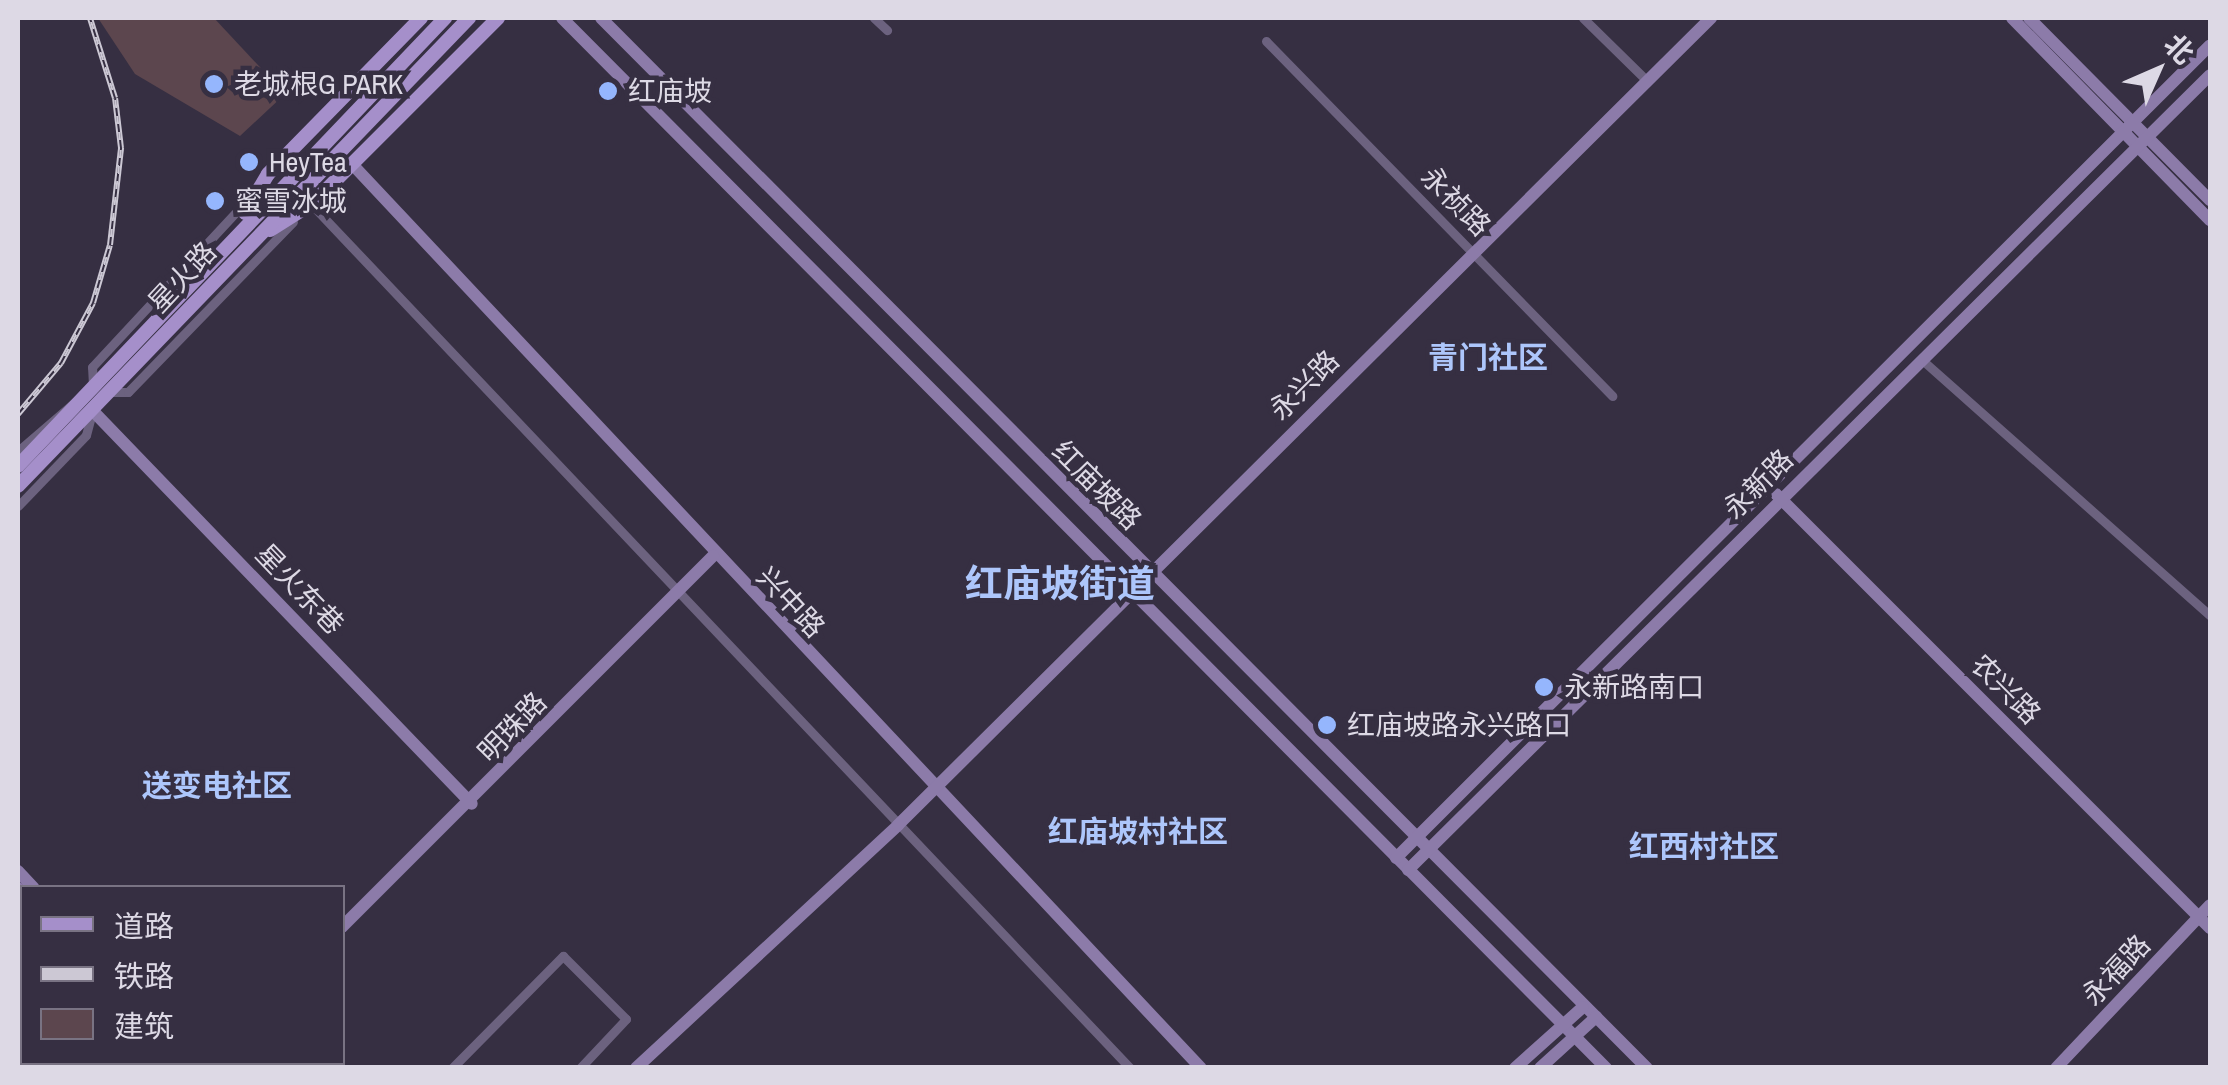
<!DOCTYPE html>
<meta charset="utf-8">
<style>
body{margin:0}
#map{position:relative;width:2228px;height:1085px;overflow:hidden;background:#362f42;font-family:"Archivo Narrow","Noto Sans SC",sans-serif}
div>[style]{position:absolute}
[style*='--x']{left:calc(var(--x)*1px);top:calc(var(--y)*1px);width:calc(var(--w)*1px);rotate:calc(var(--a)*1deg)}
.building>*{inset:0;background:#5c464e}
.street>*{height:9px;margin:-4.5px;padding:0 4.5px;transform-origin:4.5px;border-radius:4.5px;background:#6c627f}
.secondary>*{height:12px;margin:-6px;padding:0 6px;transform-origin:6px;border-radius:6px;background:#8c7ba9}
.primary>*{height:14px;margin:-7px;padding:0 7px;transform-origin:7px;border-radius:7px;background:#a58fca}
.rail>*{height:6px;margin-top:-3px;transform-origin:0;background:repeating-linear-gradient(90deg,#362f42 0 8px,#ccc8d4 0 16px);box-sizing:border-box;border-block:2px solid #ccc8d4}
.dots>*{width:28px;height:28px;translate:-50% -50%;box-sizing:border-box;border:5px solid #362f42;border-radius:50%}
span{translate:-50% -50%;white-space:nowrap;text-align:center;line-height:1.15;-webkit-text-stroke:9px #362f42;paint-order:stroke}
.poi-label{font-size:28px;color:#ddd9e5}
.left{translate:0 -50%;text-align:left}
.street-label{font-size:28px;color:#ddd9e5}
.neighbourhood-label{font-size:30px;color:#adc6fb;font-weight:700}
.district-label{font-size:38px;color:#adc6fb;font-weight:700}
.frame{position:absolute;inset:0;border:20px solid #ddd9e5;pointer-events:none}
.legend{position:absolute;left:20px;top:885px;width:325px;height:180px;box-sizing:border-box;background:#362f42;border:2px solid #797383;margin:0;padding:12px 18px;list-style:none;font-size:30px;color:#ddd9e5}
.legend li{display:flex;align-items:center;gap:20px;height:50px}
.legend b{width:50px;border:2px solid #797383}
.north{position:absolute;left:2108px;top:20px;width:100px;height:100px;-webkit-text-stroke:8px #362f42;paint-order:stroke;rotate:45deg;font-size:28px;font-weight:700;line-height:40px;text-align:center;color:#ddd9e5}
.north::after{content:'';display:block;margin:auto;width:35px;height:45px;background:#ddd9e5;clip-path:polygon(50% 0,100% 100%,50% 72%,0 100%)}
</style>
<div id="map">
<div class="building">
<div style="clip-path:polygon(98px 18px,214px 18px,285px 94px,240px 136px,135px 74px)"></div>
</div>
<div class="street">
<div style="--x:874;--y:18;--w:18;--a:43"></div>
<div style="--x:1583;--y:18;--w:90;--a:44.5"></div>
<div style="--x:1266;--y:41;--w:496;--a:45.7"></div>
<div style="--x:311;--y:204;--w:1190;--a:46.53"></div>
<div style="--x:1921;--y:359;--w:387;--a:41.6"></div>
<div style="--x:93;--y:385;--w:18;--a:-93"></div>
<div style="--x:92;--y:367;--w:228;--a:-47.1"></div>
<div style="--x:110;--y:392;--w:18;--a:0"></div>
<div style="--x:128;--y:392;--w:237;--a:-45.9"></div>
<div style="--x:18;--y:451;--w:78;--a:-40.8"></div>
<div style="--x:18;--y:506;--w:98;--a:-46.2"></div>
<div style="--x:86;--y:435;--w:24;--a:-75"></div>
<div style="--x:18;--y:911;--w:6;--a:-51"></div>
<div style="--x:452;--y:1068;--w:158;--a:-45.3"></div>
<div style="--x:563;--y:956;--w:89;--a:45"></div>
<div style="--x:626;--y:1019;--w:67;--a:133.2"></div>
</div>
<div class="secondary">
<div style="--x:562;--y:18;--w:1481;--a:45.16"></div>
<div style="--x:601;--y:18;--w:1482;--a:45.11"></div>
<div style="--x:2012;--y:18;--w:283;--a:45.6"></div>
<div style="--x:2029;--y:18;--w:257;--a:45.2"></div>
<div style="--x:352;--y:164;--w:1240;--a:46.8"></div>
<div style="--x:92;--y:410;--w:547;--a:46.04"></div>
<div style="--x:1776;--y:494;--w:614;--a:45"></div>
<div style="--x:1396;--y:858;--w:1150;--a:-44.96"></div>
<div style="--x:1408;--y:870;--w:1129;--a:-44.75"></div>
<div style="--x:18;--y:871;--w:23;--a:47"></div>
<div style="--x:18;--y:888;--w:6;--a:51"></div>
<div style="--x:342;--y:927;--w:525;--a:-45"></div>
<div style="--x:192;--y:1062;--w:8;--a:50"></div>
<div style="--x:210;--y:1062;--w:8;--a:50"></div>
<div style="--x:636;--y:1068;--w:357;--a:-42.8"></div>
<div style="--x:898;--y:825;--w:1146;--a:-44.79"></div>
<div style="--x:1515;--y:1068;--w:91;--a:-41.9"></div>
<div style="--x:1540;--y:1068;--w:76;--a:-42.3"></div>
<div style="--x:2056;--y:1068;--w:224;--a:-46.6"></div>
</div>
<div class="primary">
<div style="--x:245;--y:213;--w:45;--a:-59.5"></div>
<div style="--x:268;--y:174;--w:219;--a:-45.6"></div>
<div style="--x:270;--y:230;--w:51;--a:-32.1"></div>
<div style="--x:313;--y:203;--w:262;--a:-45"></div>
<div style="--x:18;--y:466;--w:619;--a:-46.37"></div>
<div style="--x:18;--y:486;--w:650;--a:-46.06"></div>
</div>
<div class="rail">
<div style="--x:18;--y:414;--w:67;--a:-49.9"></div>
<div style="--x:61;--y:363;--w:68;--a:-61.9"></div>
<div style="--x:93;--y:303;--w:60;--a:-73.7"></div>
<div style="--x:110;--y:245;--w:98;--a:-83.5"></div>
<div style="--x:121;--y:148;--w:50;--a:-96.8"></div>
<div style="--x:115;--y:98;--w:84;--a:-107.4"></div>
</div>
<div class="dots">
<div style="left:214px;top:84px;background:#95b6fd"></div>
<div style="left:608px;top:91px;background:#95b6fd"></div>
<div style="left:249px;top:162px;background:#95b6fd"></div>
<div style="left:215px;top:201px;background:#95b6fd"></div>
<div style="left:1544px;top:687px;background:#95b6fd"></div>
<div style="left:1327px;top:725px;background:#95b6fd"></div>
</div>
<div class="poi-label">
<span class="left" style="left:234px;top:84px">老城根G PARK</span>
<span class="left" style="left:628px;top:91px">红庙坡</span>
<span class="left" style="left:269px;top:162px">HeyTea</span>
<span class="left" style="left:235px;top:201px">蜜雪冰城</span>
<span class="left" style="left:1564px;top:687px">永新路南口</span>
<span class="left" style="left:1347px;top:725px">红庙坡路永兴路口</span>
</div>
<div class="street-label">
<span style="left:1456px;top:201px;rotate:45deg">永祯路</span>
<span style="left:182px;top:277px;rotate:-47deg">星火路</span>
<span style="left:1304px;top:385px;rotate:-45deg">永兴路</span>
<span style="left:1758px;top:484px;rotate:-45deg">永新路</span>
<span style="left:1097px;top:485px;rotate:45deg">红庙坡路</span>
<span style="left:300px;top:589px;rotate:46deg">星火东巷</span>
<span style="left:791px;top:602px;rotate:47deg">兴中路</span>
<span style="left:2006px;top:689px;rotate:45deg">农兴路</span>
<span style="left:512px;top:727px;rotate:-46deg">明珠路</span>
<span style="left:2116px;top:970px;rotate:-47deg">永福路</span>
</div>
<div class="neighbourhood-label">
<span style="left:1488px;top:357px">青门社区</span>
<span style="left:217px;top:785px">送变电社区</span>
<span style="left:1138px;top:831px">红庙坡村社区</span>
<span style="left:1704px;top:846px">红西村社区</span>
</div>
<div class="district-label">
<span style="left:1060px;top:584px">红庙坡街道</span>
</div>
<div class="frame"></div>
<ul class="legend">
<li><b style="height:12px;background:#a58fca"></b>道路</li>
<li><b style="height:12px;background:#ccc8d4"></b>铁路</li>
<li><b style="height:28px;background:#5c464e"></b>建筑</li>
</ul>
<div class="north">北</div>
</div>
